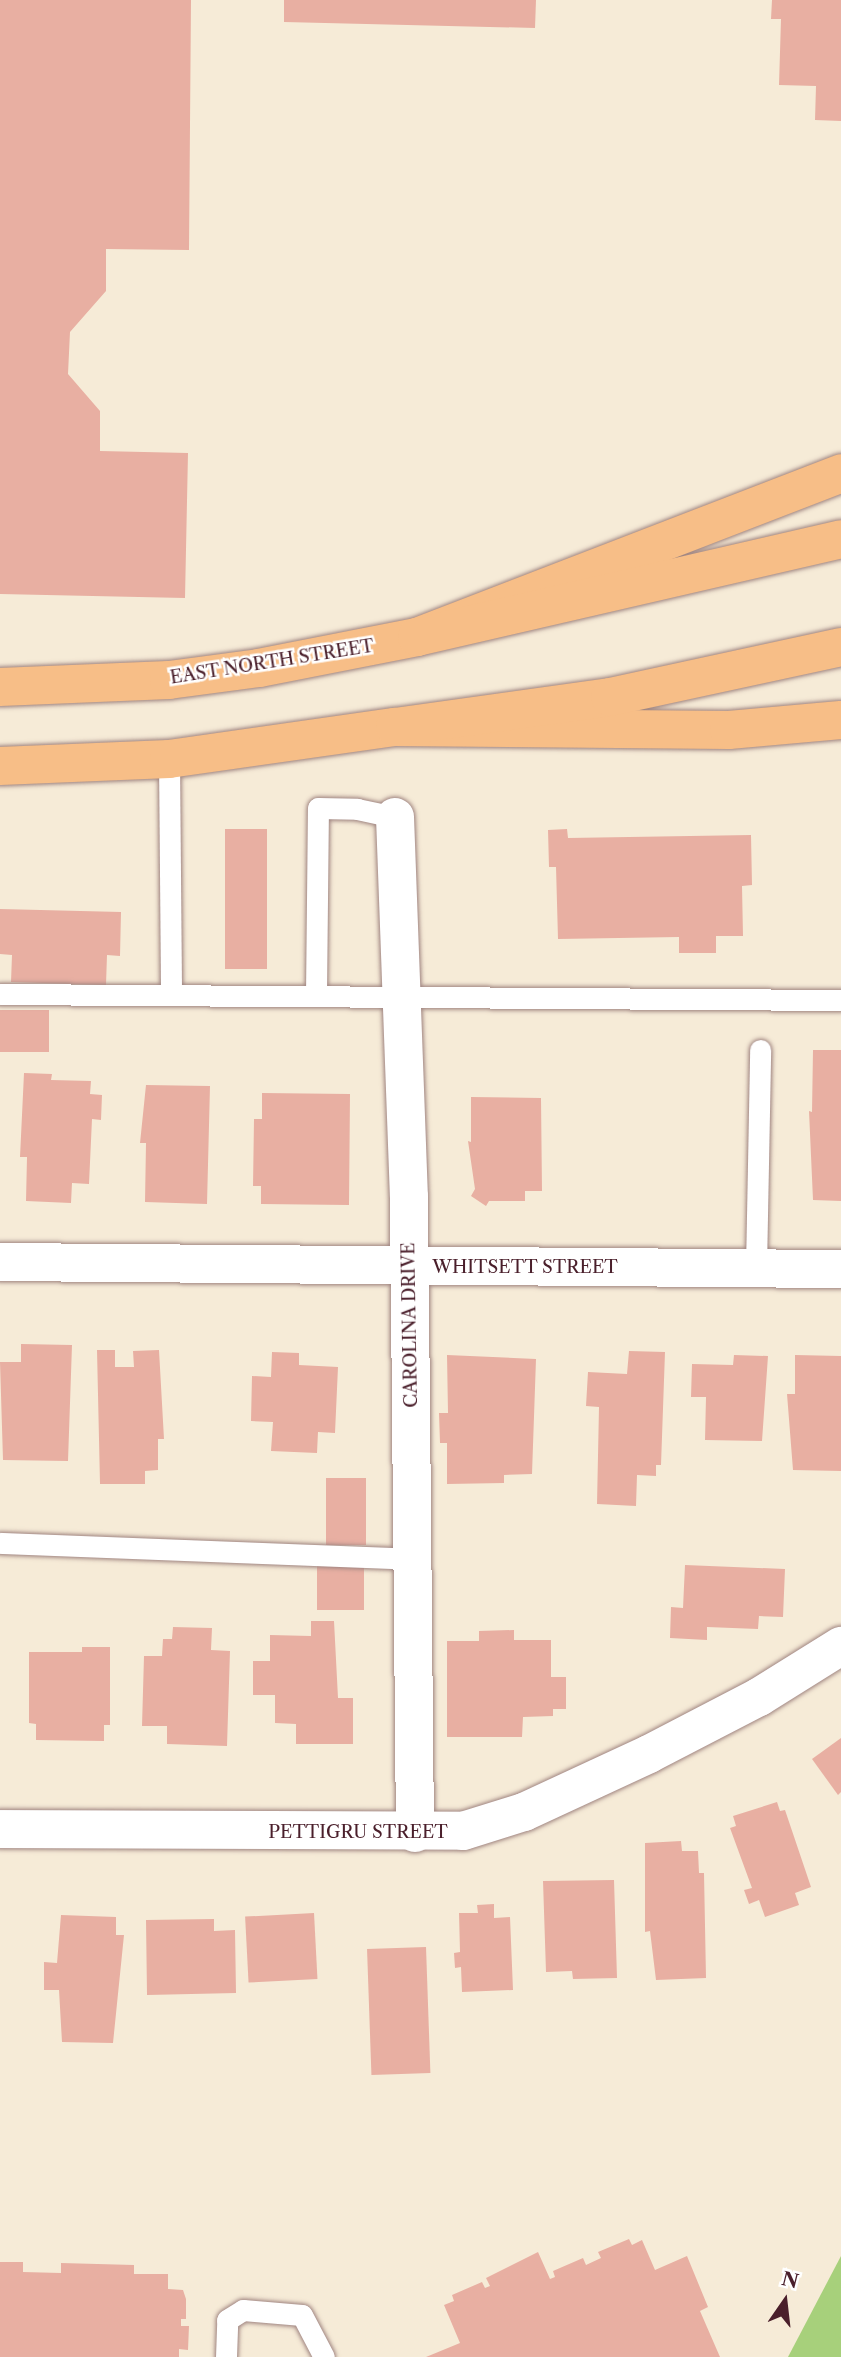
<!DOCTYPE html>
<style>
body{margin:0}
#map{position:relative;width:841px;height:2357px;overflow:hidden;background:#f6ebd7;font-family:"Libre Caslon Text",serif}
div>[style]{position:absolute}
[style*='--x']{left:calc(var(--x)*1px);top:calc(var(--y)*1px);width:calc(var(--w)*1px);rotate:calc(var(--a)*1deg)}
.green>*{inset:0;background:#a7d07b}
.building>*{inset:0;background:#e8afa2;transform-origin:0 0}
.roads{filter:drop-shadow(0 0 2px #a08581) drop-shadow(0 0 2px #a08581)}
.service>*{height:21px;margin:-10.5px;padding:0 10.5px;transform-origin:10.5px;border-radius:10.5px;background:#fff}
.minor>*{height:38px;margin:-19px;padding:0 19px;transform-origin:19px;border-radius:19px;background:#fff}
.trunk>*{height:38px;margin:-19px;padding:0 19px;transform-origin:19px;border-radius:19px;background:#f7be87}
.motorway>*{height:38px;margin:-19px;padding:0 19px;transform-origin:19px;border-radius:19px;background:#f7be87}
span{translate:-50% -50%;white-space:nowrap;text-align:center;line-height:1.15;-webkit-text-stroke:5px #fff;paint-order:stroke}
.street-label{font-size:18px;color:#4a1f2b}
.north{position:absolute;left:750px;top:2266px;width:70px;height:70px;-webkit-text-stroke:5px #fff;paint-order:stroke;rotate:14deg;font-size:19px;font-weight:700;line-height:28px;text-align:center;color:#4a1f2b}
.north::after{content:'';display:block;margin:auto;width:24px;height:32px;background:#4a1f2b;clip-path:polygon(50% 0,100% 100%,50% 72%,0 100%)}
</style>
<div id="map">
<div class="green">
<div style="clip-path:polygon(841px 2256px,841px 2357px,788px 2357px)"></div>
</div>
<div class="building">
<div style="clip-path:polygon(0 0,191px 0,189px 250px,106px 249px,106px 291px,70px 332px,68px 374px,100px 411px,100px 451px,188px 453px,185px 598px,0 594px)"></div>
<div style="clip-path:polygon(284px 0,536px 0,535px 28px,284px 22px)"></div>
<div style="clip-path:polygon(772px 0,841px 0,841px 121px,815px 120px,816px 86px,779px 85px,781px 19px,771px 19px)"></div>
<div style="left:225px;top:829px;width:42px;height:140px"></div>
<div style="clip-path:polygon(567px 829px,568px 838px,751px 835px,752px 885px,742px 886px,743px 936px,716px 936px,716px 953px,679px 953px,679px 937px,558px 939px,556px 867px,549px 867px,548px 830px)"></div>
<div style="clip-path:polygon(0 909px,121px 912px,120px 956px,107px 955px,106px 985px,11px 982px,12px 955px,0 954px)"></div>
<div style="left:0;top:1010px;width:49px;height:42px"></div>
<div style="clip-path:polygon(813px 1050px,841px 1050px,841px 1201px,813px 1200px,809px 1111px,812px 1112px)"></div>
<div style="clip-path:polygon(24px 1073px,52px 1074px,51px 1080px,91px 1081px,90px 1094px,102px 1095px,101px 1120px,92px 1119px,89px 1184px,72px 1183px,71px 1203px,26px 1201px,27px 1157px,20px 1157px)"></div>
<div style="clip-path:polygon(146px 1085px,210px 1086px,207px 1204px,145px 1202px,146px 1143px,140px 1143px)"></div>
<div style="clip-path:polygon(262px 1093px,350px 1094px,349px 1205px,261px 1204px,261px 1186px,253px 1186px,254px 1119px,262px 1119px)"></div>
<div style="clip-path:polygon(471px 1097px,541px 1098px,542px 1191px,525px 1191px,525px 1201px,489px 1201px,486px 1206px,471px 1196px,475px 1189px,468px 1141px,471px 1142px)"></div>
<div style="clip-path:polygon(21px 1344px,72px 1345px,68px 1461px,3px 1460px,0 1362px,21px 1362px)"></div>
<div style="clip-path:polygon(97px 1350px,115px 1350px,115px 1367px,134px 1367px,133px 1351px,159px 1350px,164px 1439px,158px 1439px,158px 1470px,145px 1471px,145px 1484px,100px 1484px)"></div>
<div style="clip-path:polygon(629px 1351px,665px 1352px,661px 1465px,656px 1465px,656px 1476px,637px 1475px,636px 1506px,597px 1504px,599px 1407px,586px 1406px,588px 1372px,627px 1374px)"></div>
<div style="clip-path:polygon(272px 1352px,299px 1353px,299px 1365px,338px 1367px,335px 1433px,318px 1432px,317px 1453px,271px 1451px,273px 1422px,251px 1421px,252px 1376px,271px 1377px)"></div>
<div style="clip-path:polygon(447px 1355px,536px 1359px,532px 1474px,504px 1475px,504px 1483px,447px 1484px,447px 1443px,440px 1443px,439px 1413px,448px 1413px)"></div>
<div style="clip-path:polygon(734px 1355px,768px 1356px,762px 1441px,705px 1440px,706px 1397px,691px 1397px,692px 1364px,733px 1365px)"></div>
<div style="clip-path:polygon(795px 1355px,841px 1356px,841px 1471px,793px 1470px,787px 1394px,795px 1394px)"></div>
<div style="left:326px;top:1478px;width:40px;height:67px"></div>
<div style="clip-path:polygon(685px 1565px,785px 1569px,783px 1617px,759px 1616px,758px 1629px,707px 1627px,707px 1640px,670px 1638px,671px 1607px,683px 1608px)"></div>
<div style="left:317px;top:1566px;width:47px;height:44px"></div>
<div style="clip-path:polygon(311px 1621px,334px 1621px,338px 1698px,353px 1698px,353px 1744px,296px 1744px,296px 1724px,275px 1723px,275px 1695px,253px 1695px,253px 1661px,270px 1661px,270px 1635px,311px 1636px)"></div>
<div style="clip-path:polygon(173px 1627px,212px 1628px,211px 1650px,230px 1651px,227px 1746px,167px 1744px,167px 1726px,142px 1726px,144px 1656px,162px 1656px,163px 1639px,172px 1639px)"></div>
<div style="clip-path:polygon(514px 1630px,514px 1640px,551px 1640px,551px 1677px,566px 1677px,566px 1709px,553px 1709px,553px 1716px,523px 1717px,522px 1737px,447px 1737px,447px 1641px,479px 1641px,479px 1631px)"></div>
<div style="clip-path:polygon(82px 1647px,110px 1647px,110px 1725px,104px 1725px,104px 1741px,36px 1740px,36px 1724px,29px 1723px,29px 1652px,82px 1652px)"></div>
<div style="clip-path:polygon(841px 1738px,841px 1792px,838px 1795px,812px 1759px)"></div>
<div style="clip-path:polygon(777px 1802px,780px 1811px,785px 1810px,811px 1887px,795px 1893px,799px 1905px,765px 1917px,759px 1900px,749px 1904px,744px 1890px,752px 1888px,730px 1828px,736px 1826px,733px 1816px)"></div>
<div style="clip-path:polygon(681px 1841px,682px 1851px,698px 1851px,699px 1873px,704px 1873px,706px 1978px,656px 1980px,650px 1931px,645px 1932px,645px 1843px)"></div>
<div style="clip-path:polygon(614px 1880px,617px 1978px,573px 1979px,572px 1971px,546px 1972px,543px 1881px)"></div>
<div style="clip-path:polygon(494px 1904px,494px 1918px,510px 1917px,513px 1990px,462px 1992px,461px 1967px,455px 1968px,454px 1953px,460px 1952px,459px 1913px,478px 1913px,477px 1905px)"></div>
<div style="left:314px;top:1913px;width:66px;height:69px;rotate:87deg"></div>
<div style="clip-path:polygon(61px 1915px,116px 1917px,116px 1935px,124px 1935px,113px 2043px,62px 2042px,59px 1990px,44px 1990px,44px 1962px,57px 1963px)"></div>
<div style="clip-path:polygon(214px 1919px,214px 1931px,235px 1930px,236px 1993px,147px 1995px,146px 1920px)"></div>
<div style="left:426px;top:1947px;width:126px;height:59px;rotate:88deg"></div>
<div style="clip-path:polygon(629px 2239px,632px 2245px,642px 2240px,655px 2270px,687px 2256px,708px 2307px,700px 2311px,720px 2357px,426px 2357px,460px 2343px,444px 2305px,454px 2301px,452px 2295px,482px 2282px,485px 2288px,490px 2286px,486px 2278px,538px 2252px,550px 2279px,555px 2277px,553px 2271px,583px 2258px,586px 2265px,601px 2258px,598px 2252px)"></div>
<div style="clip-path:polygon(0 2262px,23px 2262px,23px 2272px,61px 2273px,61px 2263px,134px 2265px,134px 2274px,168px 2274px,168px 2289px,183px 2290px,186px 2299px,186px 2319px,181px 2319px,181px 2326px,189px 2326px,188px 2350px,179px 2349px,179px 2357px,0 2357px)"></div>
</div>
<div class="roads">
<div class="service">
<div style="--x:169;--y:759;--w:235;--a:89.5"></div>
<div style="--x:0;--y:994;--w:841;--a:0.41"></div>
<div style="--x:316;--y:995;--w:187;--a:-89.4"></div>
<div style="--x:318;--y:808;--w:39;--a:1"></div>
<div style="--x:357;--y:809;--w:39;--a:12"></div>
<div style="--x:756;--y:1268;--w:218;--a:-88.9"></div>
<div style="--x:0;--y:1543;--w:414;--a:2.2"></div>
<div style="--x:226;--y:2357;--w:37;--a:-88"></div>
<div style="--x:227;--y:2320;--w:19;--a:-32"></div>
<div style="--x:243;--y:2310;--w:59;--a:4.8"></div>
<div style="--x:302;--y:2315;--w:47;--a:62.4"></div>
</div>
<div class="minor">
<div style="--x:395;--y:817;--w:380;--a:87.9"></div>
<div style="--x:409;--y:1197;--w:636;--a:89.46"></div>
<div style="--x:0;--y:1262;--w:841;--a:0.48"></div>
<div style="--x:0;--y:1829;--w:463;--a:0.2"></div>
<div style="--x:463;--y:1831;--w:64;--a:-17.3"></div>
<div style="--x:524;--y:1812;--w:138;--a:-24.9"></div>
<div style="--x:649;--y:1754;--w:124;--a:-27.4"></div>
<div style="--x:759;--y:1697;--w:97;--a:-31.9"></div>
</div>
<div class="trunk">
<div style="--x:0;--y:687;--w:169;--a:-2.4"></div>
<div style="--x:169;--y:680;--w:91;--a:-7.6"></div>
<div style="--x:259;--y:668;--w:161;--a:-11.1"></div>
<div style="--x:417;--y:637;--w:455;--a:-21.1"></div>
<div style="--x:0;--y:766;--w:169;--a:-2.4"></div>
<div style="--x:169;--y:759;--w:228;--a:-8.1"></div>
<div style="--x:395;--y:727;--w:334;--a:0.5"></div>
<div style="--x:729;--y:730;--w:112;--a:-5.1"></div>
</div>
<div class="motorway">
<div style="--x:417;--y:637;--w:435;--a:-13"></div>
<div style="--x:395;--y:727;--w:217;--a:-7.9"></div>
<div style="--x:610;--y:697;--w:236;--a:-12.2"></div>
</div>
</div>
<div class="street-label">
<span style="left:272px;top:662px;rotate:-9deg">EAST NORTH STREET</span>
<span style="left:525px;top:1267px">WHITSETT STREET</span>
<span style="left:410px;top:1325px;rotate:-91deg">CAROLINA DRIVE</span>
<span style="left:358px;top:1832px">PETTIGRU STREET</span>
</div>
<div class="north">N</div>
</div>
